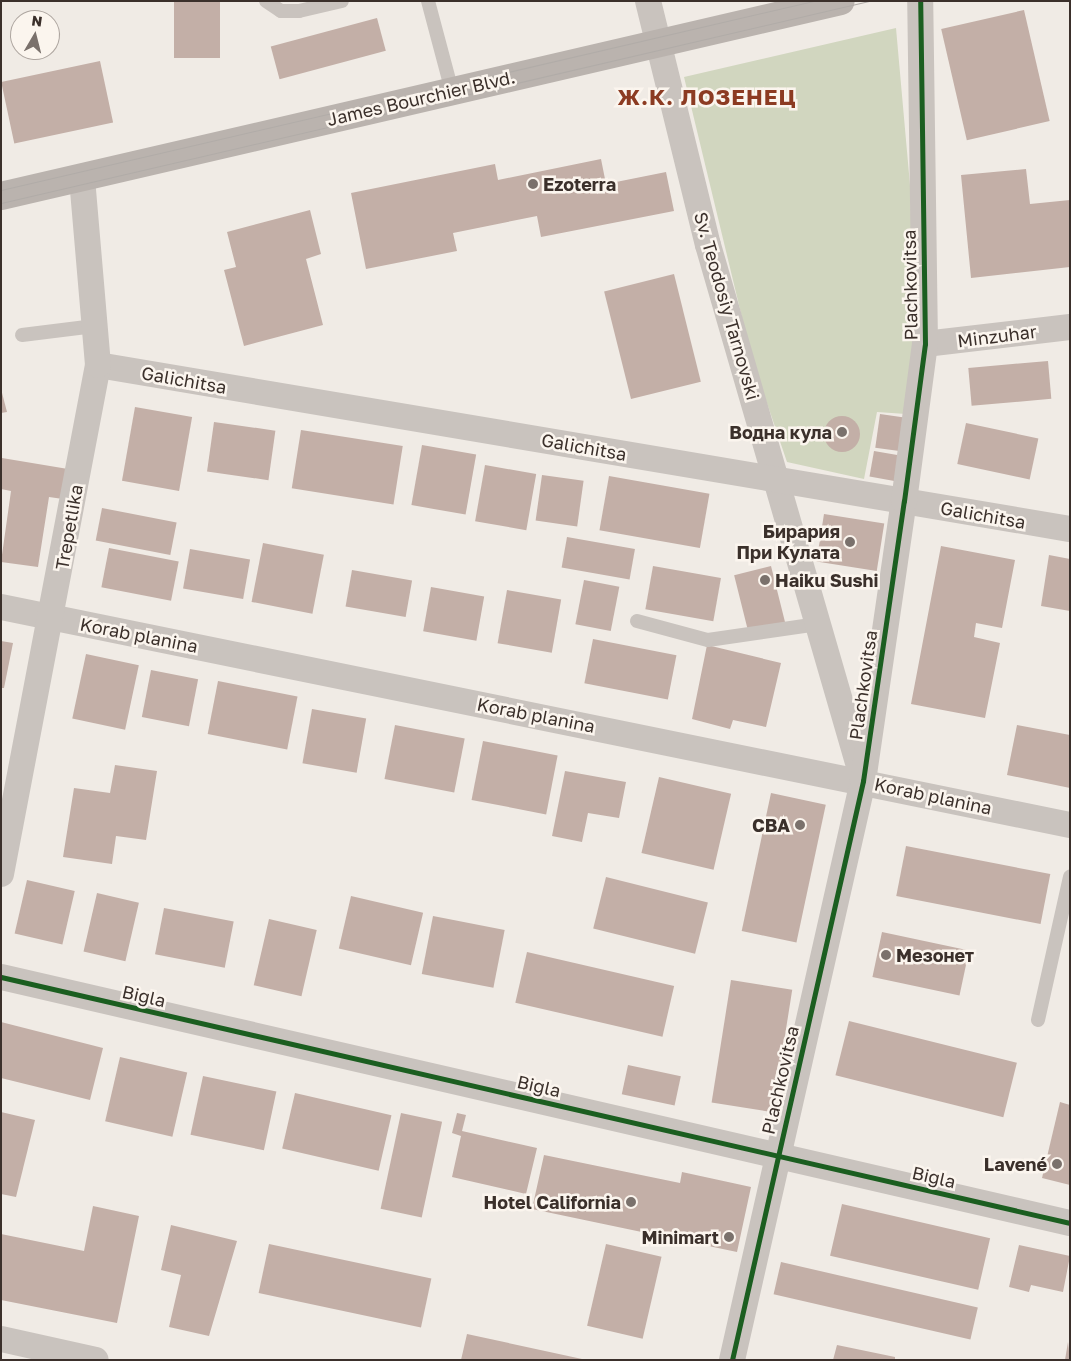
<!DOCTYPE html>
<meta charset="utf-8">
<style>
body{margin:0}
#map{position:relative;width:1071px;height:1361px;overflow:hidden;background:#f0ebe5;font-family:"Golos Text",sans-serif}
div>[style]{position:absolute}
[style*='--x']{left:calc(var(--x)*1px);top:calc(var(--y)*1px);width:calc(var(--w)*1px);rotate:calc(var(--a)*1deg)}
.green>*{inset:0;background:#d1d6bf}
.building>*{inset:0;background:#c3afa7;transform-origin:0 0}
.round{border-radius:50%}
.lane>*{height:14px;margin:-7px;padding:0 7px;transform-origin:7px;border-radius:7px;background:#c9c3be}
.street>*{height:26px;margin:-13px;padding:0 13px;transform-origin:13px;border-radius:13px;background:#c9c3be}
.secondary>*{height:28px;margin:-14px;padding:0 14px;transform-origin:14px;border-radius:14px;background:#bab3ae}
.tram>*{height:1px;margin:-0.5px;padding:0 0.5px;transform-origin:0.5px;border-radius:0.5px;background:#b1aca8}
.cycleway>*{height:5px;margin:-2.5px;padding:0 2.5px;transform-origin:2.5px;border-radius:2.5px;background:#1b5e20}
.dots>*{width:14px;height:14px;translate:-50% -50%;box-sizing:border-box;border:2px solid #fbf5ee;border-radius:50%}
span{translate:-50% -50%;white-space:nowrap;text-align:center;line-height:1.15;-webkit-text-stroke:5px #fbf5ee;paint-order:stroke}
.street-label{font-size:18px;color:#3b302b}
.poi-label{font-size:18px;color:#3b302b;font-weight:700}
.left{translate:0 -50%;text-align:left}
.right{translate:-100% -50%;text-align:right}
.district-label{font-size:22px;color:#8c3b22;font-weight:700;letter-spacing:1px}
.frame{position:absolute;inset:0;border:2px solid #3b302b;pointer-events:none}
.north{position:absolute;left:10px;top:10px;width:50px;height:50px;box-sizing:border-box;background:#fbf5ee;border:1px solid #aea6a0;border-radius:50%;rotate:8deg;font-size:14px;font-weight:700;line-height:20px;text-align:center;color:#3b302b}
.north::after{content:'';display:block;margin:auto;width:18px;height:22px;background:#7a716c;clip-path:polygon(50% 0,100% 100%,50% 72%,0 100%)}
</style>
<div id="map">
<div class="green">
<div style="clip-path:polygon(896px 28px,910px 185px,915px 345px,906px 414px,877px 412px,864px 479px,787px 462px,752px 359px,684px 77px)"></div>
</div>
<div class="building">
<div style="left:174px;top:1px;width:46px;height:57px"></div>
<div style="left:1024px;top:10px;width:114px;height:85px;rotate:77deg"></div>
<div style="left:377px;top:18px;width:34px;height:110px;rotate:75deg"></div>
<div style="left:100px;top:61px;width:63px;height:101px;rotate:78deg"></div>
<div style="clip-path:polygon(601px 159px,606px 184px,666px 172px,674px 211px,541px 237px,537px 216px,453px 233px,457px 251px,366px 269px,351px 193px,495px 164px,498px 180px)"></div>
<div style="clip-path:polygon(1026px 169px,1030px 204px,1070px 200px,1070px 267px,971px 278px,961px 175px)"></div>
<div style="clip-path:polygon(310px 210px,321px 254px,306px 259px,323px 325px,244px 346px,224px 270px,236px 267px,227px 232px)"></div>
<div style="left:674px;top:274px;width:111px;height:72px;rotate:76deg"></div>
<div style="left:1048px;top:361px;width:38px;height:80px;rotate:85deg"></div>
<div style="clip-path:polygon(1px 389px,7px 412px,1px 413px)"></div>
<div style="left:135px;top:407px;width:58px;height:75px;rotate:10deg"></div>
<div style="left:880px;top:414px;width:28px;height:34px;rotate:8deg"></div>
<div class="round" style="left:824px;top:416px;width:36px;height:36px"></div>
<div style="left:214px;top:422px;width:62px;height:50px;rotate:8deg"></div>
<div style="left:966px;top:423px;width:74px;height:42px;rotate:12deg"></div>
<div style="left:301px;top:430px;width:103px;height:59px;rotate:9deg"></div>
<div style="left:422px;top:445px;width:55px;height:61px;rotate:10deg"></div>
<div style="left:874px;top:451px;width:28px;height:26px;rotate:10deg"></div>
<div style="clip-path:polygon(2px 458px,68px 469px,63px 499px,49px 497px,38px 567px,1px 562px,11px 491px,1px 489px)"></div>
<div style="left:485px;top:465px;width:52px;height:57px;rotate:10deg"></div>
<div style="left:542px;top:475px;width:42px;height:46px;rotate:8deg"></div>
<div style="left:609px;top:476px;width:102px;height:55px;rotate:10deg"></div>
<div style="left:102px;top:508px;width:76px;height:33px;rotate:11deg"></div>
<div style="left:824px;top:514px;width:61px;height:48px;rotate:9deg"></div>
<div style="left:567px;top:537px;width:69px;height:31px;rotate:10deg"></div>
<div style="left:263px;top:543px;width:62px;height:60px;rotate:11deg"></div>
<div style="clip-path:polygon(941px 546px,1015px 560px,1002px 628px,976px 623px,974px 637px,1000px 643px,985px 718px,911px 704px)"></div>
<div style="left:109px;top:548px;width:71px;height:40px;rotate:11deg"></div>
<div style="left:190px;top:549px;width:61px;height:40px;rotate:10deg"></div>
<div style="clip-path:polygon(1049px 555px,1070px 559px,1070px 611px,1041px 606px)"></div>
<div style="left:653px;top:566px;width:69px;height:44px;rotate:10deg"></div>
<div style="left:771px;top:566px;width:58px;height:38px;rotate:76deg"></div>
<div style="left:352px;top:570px;width:61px;height:37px;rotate:10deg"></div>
<div style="left:584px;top:580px;width:36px;height:45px;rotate:11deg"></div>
<div style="left:431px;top:587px;width:54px;height:45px;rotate:10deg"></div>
<div style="left:507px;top:590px;width:55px;height:54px;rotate:10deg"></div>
<div style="left:593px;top:639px;width:85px;height:45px;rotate:11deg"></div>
<div style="clip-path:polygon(1px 641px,13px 643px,4px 688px,1px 688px)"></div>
<div style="clip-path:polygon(707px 645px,781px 663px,766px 727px,733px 720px,730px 729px,692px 719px)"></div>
<div style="left:86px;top:654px;width:54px;height:66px;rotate:12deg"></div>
<div style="left:151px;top:670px;width:48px;height:48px;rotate:11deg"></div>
<div style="left:218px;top:681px;width:81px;height:54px;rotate:11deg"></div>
<div style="left:312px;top:709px;width:55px;height:55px;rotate:10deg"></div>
<div style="left:395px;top:725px;width:71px;height:55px;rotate:11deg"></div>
<div style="clip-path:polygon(1017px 725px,1070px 735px,1070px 788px,1007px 775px)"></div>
<div style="left:483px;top:741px;width:76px;height:60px;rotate:11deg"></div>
<div style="clip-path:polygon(115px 765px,157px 771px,146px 840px,116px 836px,112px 864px,63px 857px,74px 788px,110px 793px)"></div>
<div style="clip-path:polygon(565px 771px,626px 782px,619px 818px,588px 813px,582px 842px,552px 836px)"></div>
<div style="left:659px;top:777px;width:74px;height:78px;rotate:13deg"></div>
<div style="left:771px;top:793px;width:56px;height:141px;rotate:12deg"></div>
<div style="left:906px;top:846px;width:147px;height:51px;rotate:11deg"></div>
<div style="left:606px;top:877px;width:105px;height:53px;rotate:14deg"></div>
<div style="left:27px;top:880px;width:49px;height:55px;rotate:13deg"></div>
<div style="left:97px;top:893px;width:43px;height:60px;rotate:13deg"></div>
<div style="left:351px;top:896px;width:74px;height:54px;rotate:13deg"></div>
<div style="left:164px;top:908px;width:71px;height:47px;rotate:11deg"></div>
<div style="left:433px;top:916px;width:73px;height:59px;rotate:11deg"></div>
<div style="left:269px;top:919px;width:49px;height:68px;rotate:13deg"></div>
<div style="left:882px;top:932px;width:89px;height:46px;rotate:12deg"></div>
<div style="left:527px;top:952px;width:151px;height:52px;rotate:13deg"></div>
<div style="left:731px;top:980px;width:62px;height:124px;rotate:9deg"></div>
<div style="left:849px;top:1021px;width:173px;height:56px;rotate:14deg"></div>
<div style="clip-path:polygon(1px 1022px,103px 1048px,90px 1100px,1px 1078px)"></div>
<div style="left:120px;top:1057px;width:69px;height:66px;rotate:13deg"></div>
<div style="left:628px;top:1065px;width:54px;height:30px;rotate:12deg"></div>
<div style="left:203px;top:1076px;width:75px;height:60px;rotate:12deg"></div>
<div style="left:295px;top:1093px;width:99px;height:57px;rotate:13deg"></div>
<div style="clip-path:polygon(1060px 1102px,1070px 1105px,1070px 1185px,1042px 1178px)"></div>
<div style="clip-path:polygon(1px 1112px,35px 1120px,16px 1197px,1px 1194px)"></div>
<div style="left:401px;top:1113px;width:42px;height:98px;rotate:12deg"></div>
<div style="clip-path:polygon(457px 1113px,466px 1115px,462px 1131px,537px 1148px,526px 1194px,452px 1177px,461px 1136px,452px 1133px)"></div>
<div style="clip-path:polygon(544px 1155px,680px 1183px,682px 1172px,751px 1187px,737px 1252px,532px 1209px)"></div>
<div style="left:842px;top:1204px;width:152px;height:53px;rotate:13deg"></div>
<div style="clip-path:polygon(93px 1206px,139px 1216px,117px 1323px,1px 1300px,1px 1234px,84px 1251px)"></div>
<div style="clip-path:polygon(171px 1225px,237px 1241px,209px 1336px,169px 1327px,181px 1275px,161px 1270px)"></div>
<div style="left:269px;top:1244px;width:166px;height:50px;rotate:12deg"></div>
<div style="left:606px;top:1244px;width:57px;height:84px;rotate:13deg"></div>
<div style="clip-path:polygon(1019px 1245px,1070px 1256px,1063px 1292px,1031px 1285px,1029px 1292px,1009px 1287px)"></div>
<div style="left:781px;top:1262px;width:202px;height:33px;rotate:13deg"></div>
<div style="clip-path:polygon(467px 1334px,582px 1359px,582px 1360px,461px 1360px)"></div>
<div style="clip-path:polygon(1068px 1342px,1070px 1360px,1065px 1360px)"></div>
<div style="clip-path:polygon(837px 1345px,895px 1357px,895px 1360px,833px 1360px)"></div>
</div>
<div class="lane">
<div style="--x:266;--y:1;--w:18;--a:34"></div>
<div style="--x:281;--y:11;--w:18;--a:0"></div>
<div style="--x:299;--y:11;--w:44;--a:-13.1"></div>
<div style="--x:428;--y:1;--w:93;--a:75.1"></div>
<div style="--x:22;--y:335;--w:73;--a:-7.1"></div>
<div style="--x:637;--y:621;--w:73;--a:15"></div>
<div style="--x:708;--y:640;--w:111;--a:-8.3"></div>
<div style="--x:1038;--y:1020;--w:147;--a:-77.4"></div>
</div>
<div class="street">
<div style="--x:648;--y:1;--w:251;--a:76.2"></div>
<div style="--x:708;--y:245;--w:550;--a:73.84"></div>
<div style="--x:925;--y:344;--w:146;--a:-6.7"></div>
<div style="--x:98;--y:365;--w:986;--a:9.58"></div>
<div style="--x:1;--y:607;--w:1091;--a:11.53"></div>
<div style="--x:1;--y:874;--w:518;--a:-79.21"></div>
<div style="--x:98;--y:365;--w:189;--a:-94.9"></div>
<div style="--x:1;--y:977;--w:1097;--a:12.96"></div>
<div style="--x:1;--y:1339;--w:97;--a:12.5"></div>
<div style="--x:732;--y:1360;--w:594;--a:-77.25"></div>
<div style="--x:863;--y:781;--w:283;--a:-81.7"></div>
<div style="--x:904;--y:501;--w:158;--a:-82.4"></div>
<div style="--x:925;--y:344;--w:343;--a:-90.8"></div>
</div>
<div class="secondary">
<div style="--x:1;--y:196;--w:862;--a:-13.07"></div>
</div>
<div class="tram">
<div style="--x:1;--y:190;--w:834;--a:-13.1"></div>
<div style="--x:1;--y:203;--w:891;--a:-13.1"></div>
</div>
<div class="cycleway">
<div style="--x:1;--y:977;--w:1097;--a:12.96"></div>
<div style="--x:732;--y:1360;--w:594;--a:-77.25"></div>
<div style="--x:863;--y:781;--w:283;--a:-81.7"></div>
<div style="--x:904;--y:501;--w:158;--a:-82.4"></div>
<div style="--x:925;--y:344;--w:343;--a:-90.8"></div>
</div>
<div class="dots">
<div style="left:533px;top:184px;background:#7a716c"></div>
<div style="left:842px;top:432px;background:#7a716c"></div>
<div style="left:850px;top:542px;background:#7a716c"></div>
<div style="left:765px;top:580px;background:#7a716c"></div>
<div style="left:800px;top:825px;background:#7a716c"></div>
<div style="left:886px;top:955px;background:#7a716c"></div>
<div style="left:1057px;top:1164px;background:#7a716c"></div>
<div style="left:631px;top:1202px;background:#7a716c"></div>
<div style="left:729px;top:1237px;background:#7a716c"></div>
</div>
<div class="street-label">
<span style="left:421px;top:98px;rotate:-13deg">James Bourchier Blvd.</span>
<span style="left:910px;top:285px;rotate:-91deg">Plachkovitsa</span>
<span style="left:727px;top:306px;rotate:74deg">Sv. Teodosiy Tarnovski</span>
<span style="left:997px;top:336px;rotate:-7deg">Minzuhar</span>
<span style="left:184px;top:380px;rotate:10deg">Galichitsa</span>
<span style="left:584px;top:447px;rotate:10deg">Galichitsa</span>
<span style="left:983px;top:515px;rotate:10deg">Galichitsa</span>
<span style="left:69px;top:527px;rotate:-80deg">Trepetlika</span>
<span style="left:139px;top:635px;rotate:11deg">Korab planina</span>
<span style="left:863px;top:685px;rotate:-82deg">Plachkovitsa</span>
<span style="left:536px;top:715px;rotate:11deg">Korab planina</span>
<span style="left:933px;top:796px;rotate:12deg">Korab planina</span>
<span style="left:144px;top:996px;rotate:13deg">Bigla</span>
<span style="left:780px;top:1080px;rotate:-77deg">Plachkovitsa</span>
<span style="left:539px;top:1086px;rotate:13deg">Bigla</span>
<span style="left:934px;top:1177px;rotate:13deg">Bigla</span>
</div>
<div class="poi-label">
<span class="left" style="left:543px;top:184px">Ezoterra</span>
<span class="right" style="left:832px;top:432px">Водна кула</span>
<span class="right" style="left:840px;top:542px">Бирария<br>При Кулата</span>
<span class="left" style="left:775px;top:580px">Haiku Sushi</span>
<span class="right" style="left:790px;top:825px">CBA</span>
<span class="left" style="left:896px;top:955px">Мезонет</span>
<span class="right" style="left:1047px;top:1164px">Lavené</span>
<span class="right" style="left:621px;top:1202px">Hotel California</span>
<span class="right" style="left:719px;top:1237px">Minimart</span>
</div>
<div class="district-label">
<span style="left:707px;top:97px">Ж.К. ЛОЗЕНЕЦ</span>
</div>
<div class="frame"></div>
<div class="north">N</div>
</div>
